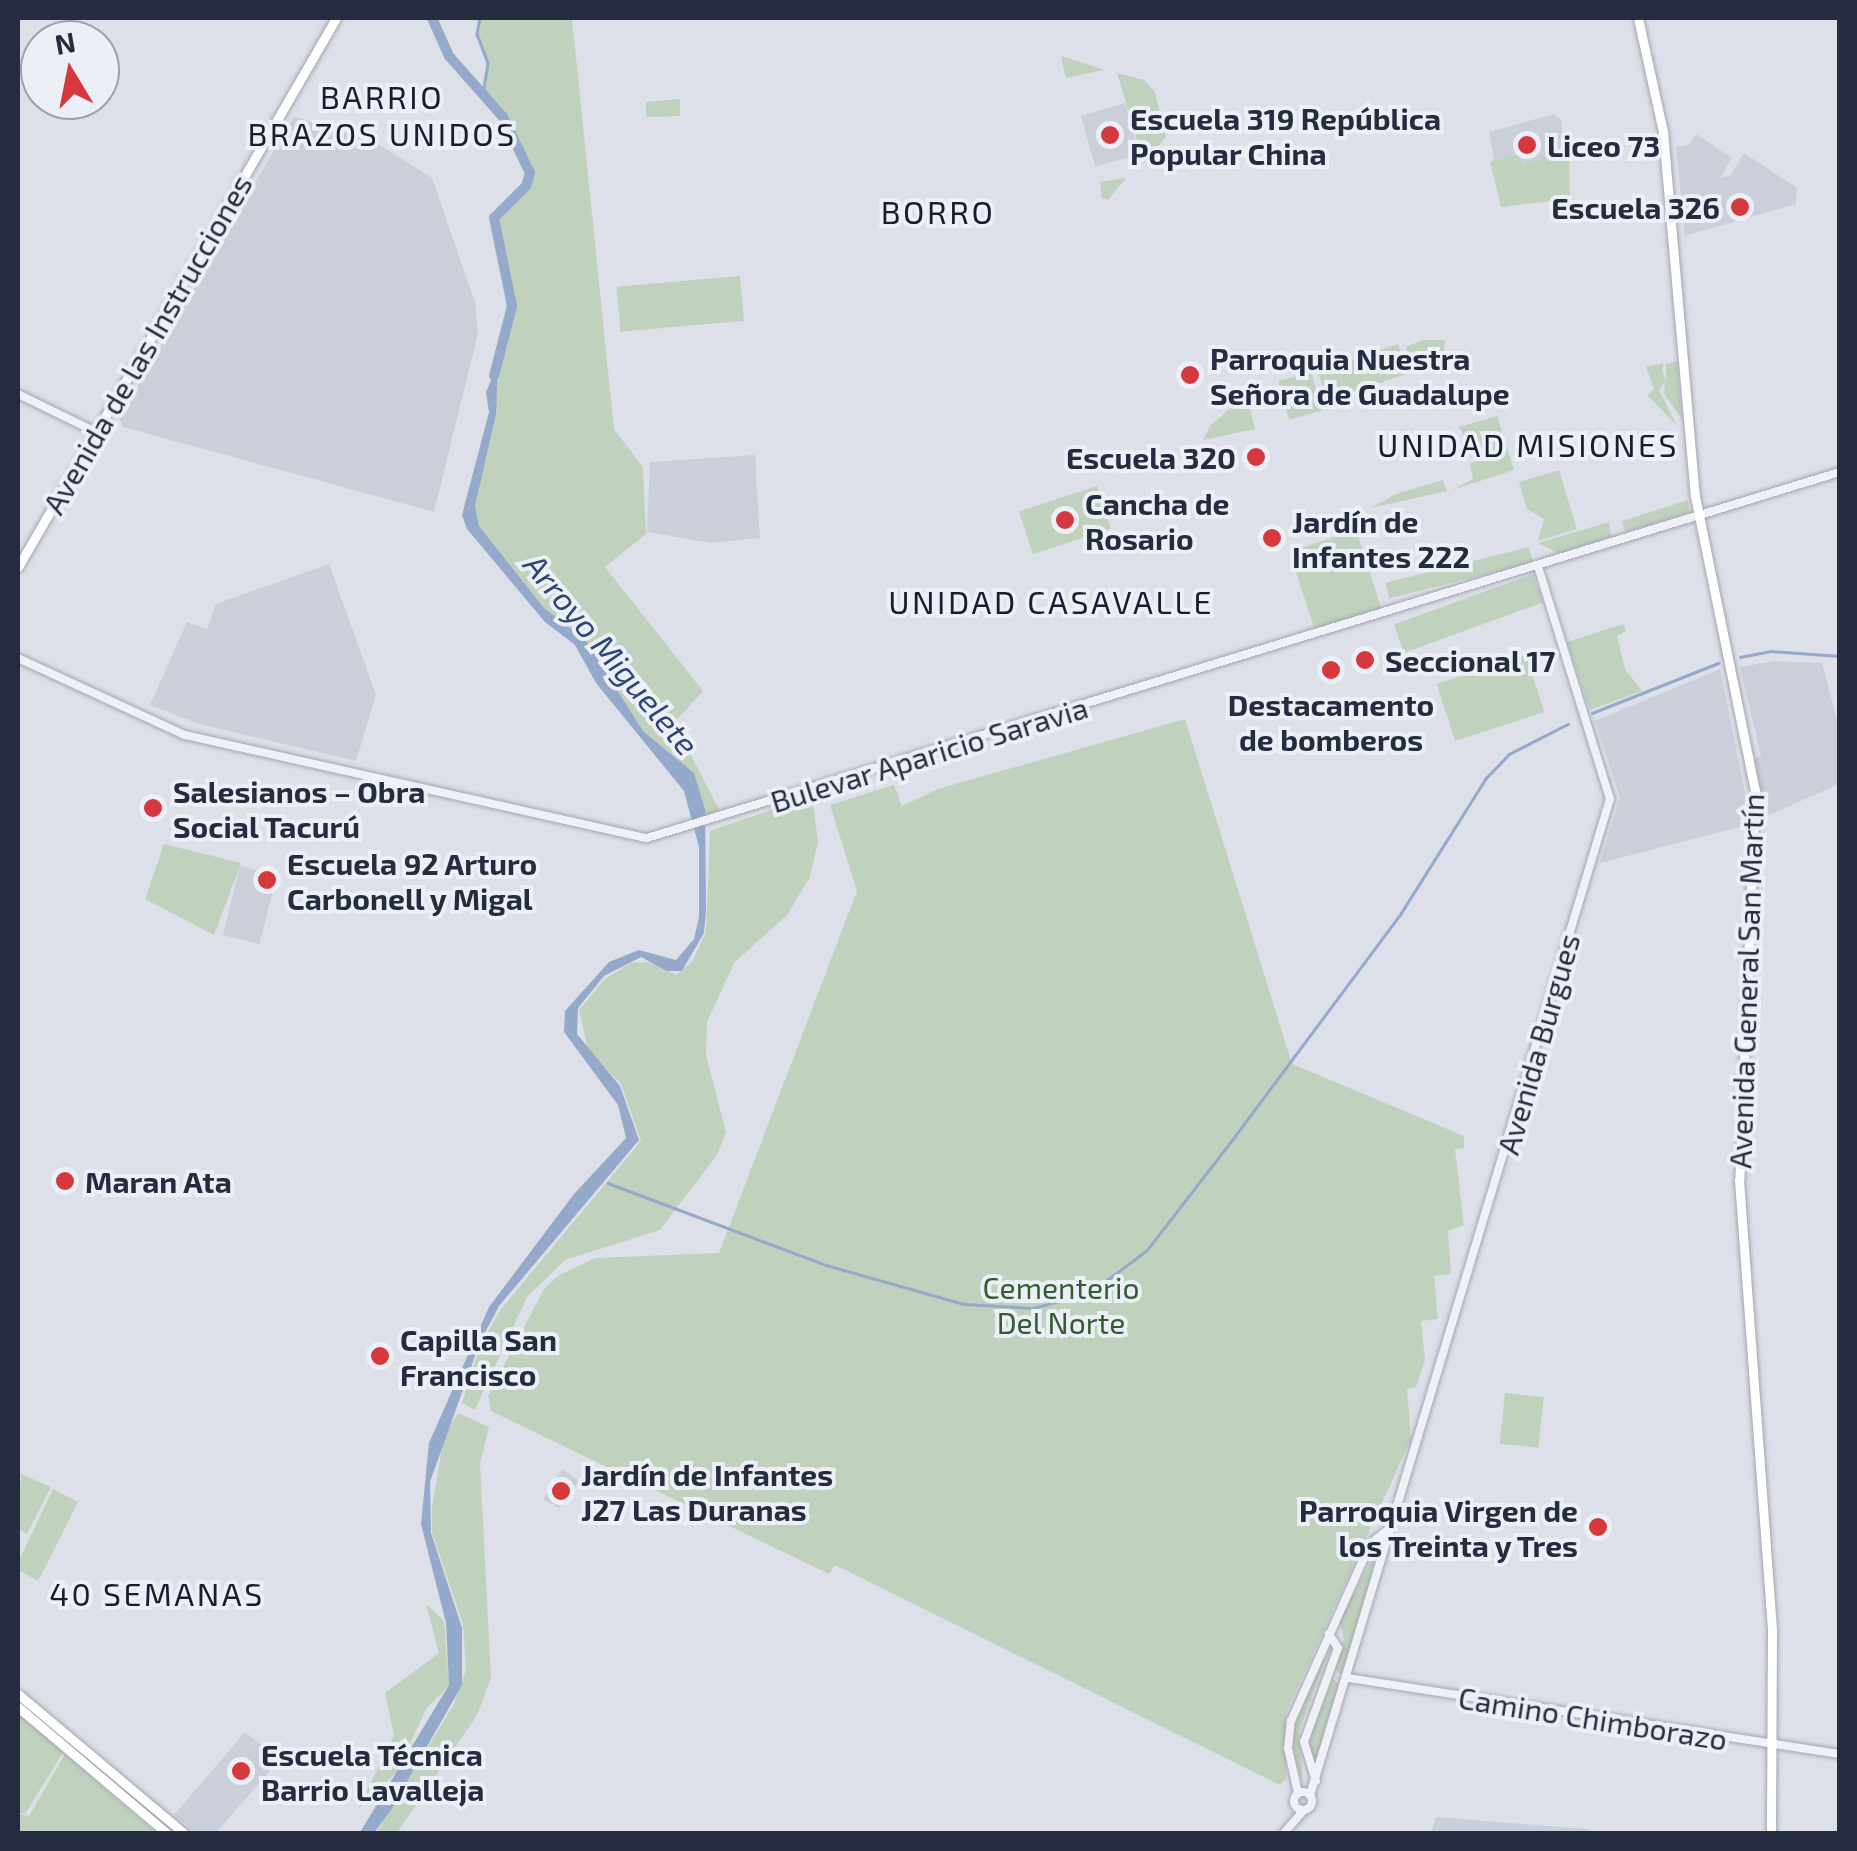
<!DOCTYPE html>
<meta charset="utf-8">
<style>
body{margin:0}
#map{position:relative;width:1857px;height:1851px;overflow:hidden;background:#dde0e8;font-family:"Exo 2",sans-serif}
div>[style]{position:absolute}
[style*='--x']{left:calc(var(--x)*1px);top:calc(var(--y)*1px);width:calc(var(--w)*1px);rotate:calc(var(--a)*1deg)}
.built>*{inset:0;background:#cbcfda;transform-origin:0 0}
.green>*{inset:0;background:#c0d2be;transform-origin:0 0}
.water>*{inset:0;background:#95a9ca}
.stream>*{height:2.5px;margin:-1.25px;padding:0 1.25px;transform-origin:1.25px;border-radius:1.25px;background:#95a9ca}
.river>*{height:10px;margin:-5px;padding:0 5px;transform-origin:5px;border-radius:5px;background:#95a9ca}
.roads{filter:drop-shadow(0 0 2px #a2a6b2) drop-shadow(0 0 2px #a2a6b2)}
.minor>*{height:8px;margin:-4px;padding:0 4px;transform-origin:4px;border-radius:4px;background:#f0f1f6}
.minor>.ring{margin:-4px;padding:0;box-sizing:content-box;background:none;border:8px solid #f0f1f6;border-radius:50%}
.major>*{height:9px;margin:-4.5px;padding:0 4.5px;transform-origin:4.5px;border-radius:4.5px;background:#fff}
.dots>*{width:28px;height:28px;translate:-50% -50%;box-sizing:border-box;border:5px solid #eceff5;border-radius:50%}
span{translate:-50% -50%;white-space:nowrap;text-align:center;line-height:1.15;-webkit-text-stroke:8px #eceff5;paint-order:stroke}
.poi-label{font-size:30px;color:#262c3f;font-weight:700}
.left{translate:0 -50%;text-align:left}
.right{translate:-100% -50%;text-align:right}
.street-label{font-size:30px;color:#262c3f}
.park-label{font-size:30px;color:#355c32}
.neighbourhood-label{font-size:32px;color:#181d30;letter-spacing:2.5px}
.water-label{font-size:32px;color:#2e4575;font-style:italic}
.frame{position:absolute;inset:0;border:20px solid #262c3f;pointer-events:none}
.north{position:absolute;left:20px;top:20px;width:100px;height:100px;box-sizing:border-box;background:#eceff5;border:2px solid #9da1ac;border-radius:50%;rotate:350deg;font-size:28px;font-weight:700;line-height:40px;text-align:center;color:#262c3f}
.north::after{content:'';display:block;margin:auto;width:35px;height:45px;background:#d5393e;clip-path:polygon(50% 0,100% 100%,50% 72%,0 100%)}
</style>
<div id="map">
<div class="built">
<div style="left:1125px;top:103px;width:53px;height:46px;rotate:74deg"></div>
<div style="clip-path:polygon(1554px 114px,1561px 119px,1565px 153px,1523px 164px,1519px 154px,1494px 160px,1489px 132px)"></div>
<div style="clip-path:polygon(294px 116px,378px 144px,432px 178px,475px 302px,478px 334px,434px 512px,123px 427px,119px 418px)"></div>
<div style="clip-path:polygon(1696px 134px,1732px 158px,1720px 178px,1731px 175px,1744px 153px,1797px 188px,1796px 204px,1685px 236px,1676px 147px,1689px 145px)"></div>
<div style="clip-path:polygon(755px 455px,760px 538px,711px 543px,647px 532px,650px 462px)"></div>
<div style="clip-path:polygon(329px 564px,376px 695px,356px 761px,199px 724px,150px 705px,187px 622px,207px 629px,216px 604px)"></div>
<div style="clip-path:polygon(1775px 661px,1822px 663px,1839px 728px,1839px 784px,1762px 818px,1754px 758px,1761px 756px,1740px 667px)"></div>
<div style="clip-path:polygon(1720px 669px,1745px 793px,1744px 826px,1600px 863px,1620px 797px,1595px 721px)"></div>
<div style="left:240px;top:866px;width:38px;height:71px;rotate:14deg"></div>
<div style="clip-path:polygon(562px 1469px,579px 1481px,559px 1508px,543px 1500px)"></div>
<div style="clip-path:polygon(245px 1732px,280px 1759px,216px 1833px,196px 1833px,174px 1815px)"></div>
<div style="clip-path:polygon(1436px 1817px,1587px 1829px,1591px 1833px,1431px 1833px)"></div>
</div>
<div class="green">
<div style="clip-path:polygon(481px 18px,572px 18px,614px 429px,643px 467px,646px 534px,605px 567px,703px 691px,674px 723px,720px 811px,705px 815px,694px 773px,643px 731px,585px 639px,544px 608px,479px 526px,475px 506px,512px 306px,494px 218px,526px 186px,530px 173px,503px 117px,483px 94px,488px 63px,477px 34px)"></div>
<div style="clip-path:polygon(1061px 56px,1102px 69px,1103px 70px,1066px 78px)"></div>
<div style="clip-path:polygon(1117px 73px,1144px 80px,1155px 92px,1166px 137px,1144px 163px)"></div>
<div style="clip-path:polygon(680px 99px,680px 116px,646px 117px,646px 102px)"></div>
<div style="clip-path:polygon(1569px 151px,1570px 199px,1501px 207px,1490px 161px,1519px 154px,1523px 164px)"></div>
<div style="clip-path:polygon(1126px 178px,1108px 200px,1102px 198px,1100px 182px)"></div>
<div style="left:740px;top:276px;width:45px;height:124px;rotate:85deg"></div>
<div style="clip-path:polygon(1423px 340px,1445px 340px,1444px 360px,1414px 368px,1406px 347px)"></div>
<div style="left:1398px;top:344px;width:31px;height:85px;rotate:71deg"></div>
<div style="clip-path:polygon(1677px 361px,1682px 419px,1664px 394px,1665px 382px,1659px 390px,1677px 426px,1647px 395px,1654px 389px,1646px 367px,1664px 363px,1662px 369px,1666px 382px,1666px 364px)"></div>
<div style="left:1311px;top:372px;width:40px;height:34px;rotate:74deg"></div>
<div style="clip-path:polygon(1246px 394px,1255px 429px,1203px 440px,1210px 426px)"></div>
<div style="clip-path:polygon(1497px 416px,1514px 470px,1452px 490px,1473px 479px,1470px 464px,1477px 460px,1459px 427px)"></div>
<div style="clip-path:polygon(1559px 470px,1577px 529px,1538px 541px,1544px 519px,1527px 509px,1519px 482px)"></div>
<div style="clip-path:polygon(1443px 480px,1447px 491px,1371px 508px,1396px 494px)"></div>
<div style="left:1097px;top:486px;width:45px;height:82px;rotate:72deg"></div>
<div style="clip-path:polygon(1688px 500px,1689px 513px,1625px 532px,1622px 521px)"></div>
<div style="clip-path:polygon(1609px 522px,1611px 537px,1560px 554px,1538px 543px)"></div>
<div style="left:1356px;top:530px;width:84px;height:70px;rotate:72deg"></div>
<div style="left:1529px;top:547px;width:16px;height:148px;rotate:76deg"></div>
<div style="left:1533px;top:574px;width:30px;height:148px;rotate:70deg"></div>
<div style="clip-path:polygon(1623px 624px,1626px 631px,1617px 636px,1625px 669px,1642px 691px,1590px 710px,1567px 642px)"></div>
<div style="left:1526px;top:655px;width:60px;height:94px;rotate:72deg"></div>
<div style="clip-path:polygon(1185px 719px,1292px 1064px,1464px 1136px,1464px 1148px,1455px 1149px,1464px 1225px,1448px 1231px,1451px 1274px,1434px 1276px,1438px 1319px,1421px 1321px,1425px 1360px,1416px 1387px,1407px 1389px,1411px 1439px,1286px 1713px,1286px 1779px,1280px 1785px,835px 1565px,829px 1574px,491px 1411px,488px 1396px,544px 1289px,558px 1276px,595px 1258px,719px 1253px,857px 891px,830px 805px,894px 785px,902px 806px,938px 789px)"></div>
<div style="clip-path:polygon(812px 796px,818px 842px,810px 877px,787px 915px,734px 963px,707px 1022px,706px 1055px,726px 1132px,717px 1155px,660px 1230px,565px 1260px,527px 1297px,475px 1410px,462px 1403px,481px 1343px,502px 1308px,641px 1141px,621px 1084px,588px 1050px,579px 1010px,605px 979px,630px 963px,651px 962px,676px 975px,692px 962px,706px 932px,710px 831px)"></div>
<div style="clip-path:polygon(164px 844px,241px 863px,214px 935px,145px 899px)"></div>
<div style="left:1505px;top:1393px;width:39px;height:51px;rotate:6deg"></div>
<div style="clip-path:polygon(458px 1413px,489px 1427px,480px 1464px,491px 1678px,477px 1715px,397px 1833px,376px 1833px,454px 1704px,466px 1670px,463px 1624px,432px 1533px,432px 1507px,444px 1436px)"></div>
<div style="clip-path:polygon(21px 1474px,51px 1487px,27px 1534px,18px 1529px)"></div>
<div style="clip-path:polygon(53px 1489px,78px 1502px,38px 1581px,18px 1570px,18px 1563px)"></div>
<div style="clip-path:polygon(1379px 1546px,1344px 1673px,1339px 1673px,1334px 1667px,1344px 1640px,1339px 1621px)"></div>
<div style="clip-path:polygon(426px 1604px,444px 1621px,449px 1685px,426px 1709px,397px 1772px,358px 1809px,394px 1735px,385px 1693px,439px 1653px)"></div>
<div style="clip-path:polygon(1328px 1652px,1299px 1732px,1303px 1783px,1291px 1747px,1294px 1722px)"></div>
<div style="clip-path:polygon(1333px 1679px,1340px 1685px,1314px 1766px,1305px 1748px)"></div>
<div style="clip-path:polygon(18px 1713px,64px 1751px,25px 1814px,18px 1813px)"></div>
<div style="clip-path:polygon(65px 1754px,156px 1833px,18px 1833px,18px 1814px,29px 1816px)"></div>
</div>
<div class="water">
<div style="clip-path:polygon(498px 365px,496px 414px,475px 506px,479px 526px,544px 608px,585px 639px,643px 731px,694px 773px,705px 809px,706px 910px,704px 933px,682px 971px,667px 971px,641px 957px,604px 976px,578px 1008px,577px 1034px,620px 1086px,639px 1140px,499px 1306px,480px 1342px,430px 1482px,431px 1533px,462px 1628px,462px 1685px,391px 1810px,374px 1833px,359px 1834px,449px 1685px,446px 1623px,421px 1524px,429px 1443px,489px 1307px,574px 1194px,626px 1138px,618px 1105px,564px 1032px,565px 1011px,609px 962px,639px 950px,676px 960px,694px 939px,699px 917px,699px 847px,684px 791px,596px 683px,575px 645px,545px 622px,467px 529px,462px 515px,489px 412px,486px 392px)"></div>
</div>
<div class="stream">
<div style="--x:480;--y:18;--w:16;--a:101"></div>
<div style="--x:477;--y:34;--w:31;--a:69"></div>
<div style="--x:488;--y:63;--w:31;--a:99"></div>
<div style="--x:1740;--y:657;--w:31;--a:-11"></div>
<div style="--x:1770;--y:651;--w:70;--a:4.1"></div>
<div style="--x:1592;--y:713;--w:136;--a:-21.6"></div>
<div style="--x:608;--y:1183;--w:233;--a:20.6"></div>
<div style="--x:826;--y:1265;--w:143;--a:15.8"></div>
<div style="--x:964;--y:1304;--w:69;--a:3.3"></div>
<div style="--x:1033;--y:1308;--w:59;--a:-14.7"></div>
<div style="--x:1090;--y:1293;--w:71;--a:-37"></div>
<div style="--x:1147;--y:1250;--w:144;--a:-52.3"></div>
<div style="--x:1235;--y:1136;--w:278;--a:-53.3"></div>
<div style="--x:1401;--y:913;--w:160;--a:-57.8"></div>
<div style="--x:1486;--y:778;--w:33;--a:-46"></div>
<div style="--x:1509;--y:754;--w:66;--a:-27"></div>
</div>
<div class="river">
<div style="--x:432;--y:18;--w:42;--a:65.9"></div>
<div style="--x:449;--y:56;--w:81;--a:48.5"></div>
<div style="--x:503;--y:117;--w:62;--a:64.3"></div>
<div style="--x:530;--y:173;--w:14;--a:107"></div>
<div style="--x:526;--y:186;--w:45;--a:135"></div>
<div style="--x:494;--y:218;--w:90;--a:78.4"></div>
<div style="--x:512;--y:306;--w:72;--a:104.4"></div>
</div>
<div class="roads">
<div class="minor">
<div style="--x:18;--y:394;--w:89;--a:26"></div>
<div style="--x:18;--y:658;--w:184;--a:24.8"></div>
<div style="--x:185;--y:735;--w:473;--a:12.6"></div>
<div style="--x:647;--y:838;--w:1248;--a:-17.06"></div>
<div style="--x:1348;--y:1678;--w:498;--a:8.8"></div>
<div style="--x:1316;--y:1781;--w:41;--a:-107.1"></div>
<div style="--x:1304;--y:1742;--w:100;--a:-70.1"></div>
<div style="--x:1338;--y:1648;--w:17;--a:-123"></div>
<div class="ring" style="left:1294px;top:1792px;width:10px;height:10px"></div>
<div style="--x:1298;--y:1793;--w:46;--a:-102.5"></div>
<div style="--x:1288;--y:1748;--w:27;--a:-84"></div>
<div style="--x:1291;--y:1721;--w:194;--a:-65.9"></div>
<div style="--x:1370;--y:1544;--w:27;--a:-39"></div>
<div style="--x:1310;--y:1795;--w:1040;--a:-73.24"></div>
<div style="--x:1610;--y:799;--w:244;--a:-107.2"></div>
<div style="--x:1283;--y:1834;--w:30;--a:-49"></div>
</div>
<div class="major">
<div style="--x:1638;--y:18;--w:117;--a:77.6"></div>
<div style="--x:1663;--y:132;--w:365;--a:85"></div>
<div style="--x:1695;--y:496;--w:300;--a:78.5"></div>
<div style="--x:1755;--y:790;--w:390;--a:92.3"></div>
<div style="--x:1739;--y:1180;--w:452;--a:85.8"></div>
<div style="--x:1772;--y:1631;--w:203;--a:90.3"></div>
<div style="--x:18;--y:567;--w:634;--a:-59.92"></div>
<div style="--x:18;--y:1694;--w:218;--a:40"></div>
<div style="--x:18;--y:1707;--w:197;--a:40.3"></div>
</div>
</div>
<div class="dots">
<div style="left:1110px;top:135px;background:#d5393e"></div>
<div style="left:1527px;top:145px;background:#d5393e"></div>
<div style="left:1740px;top:207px;background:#d5393e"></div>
<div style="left:1190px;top:375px;background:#d5393e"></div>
<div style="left:1256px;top:457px;background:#d5393e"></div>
<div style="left:1065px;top:520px;background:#d5393e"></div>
<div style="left:1272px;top:538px;background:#d5393e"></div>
<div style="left:1365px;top:660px;background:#d5393e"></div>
<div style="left:1331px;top:670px;background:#d5393e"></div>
<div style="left:153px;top:808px;background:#d5393e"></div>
<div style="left:267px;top:880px;background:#d5393e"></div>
<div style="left:65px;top:1181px;background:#d5393e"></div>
<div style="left:380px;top:1356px;background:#d5393e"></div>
<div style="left:561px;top:1491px;background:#d5393e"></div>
<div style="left:1598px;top:1527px;background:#d5393e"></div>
<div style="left:241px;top:1771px;background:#d5393e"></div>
</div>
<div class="poi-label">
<span class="left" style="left:1130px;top:135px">Escuela 319 República<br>Popular China</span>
<span class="left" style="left:1547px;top:145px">Liceo 73</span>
<span class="right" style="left:1720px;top:207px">Escuela 326</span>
<span class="left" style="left:1210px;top:375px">Parroquia Nuestra<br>Señora de Guadalupe</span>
<span class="right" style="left:1236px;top:457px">Escuela 320</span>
<span class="left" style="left:1085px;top:520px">Cancha de<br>Rosario</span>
<span class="left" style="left:1292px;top:538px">Jardín de<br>Infantes 222</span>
<span class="left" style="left:1385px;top:660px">Seccional 17</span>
<span style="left:1331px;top:721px">Destacamento<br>de bomberos</span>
<span class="left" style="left:173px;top:808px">Salesianos – Obra<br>Social Tacurú</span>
<span class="left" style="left:287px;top:880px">Escuela 92 Arturo<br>Carbonell y Migal</span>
<span class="left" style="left:85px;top:1181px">Maran Ata</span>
<span class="left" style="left:400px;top:1356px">Capilla San<br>Francisco</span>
<span class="left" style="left:581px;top:1491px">Jardín de Infantes<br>J27 Las Duranas</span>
<span class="right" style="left:1578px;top:1527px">Parroquia Virgen de<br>los Treinta y Tres</span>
<span class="left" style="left:261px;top:1771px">Escuela Técnica<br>Barrio Lavalleja</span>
</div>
<div class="street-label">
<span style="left:147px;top:344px;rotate:-60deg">Avenida de las Instrucciones</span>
<span style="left:929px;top:754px;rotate:-17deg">Bulevar Aparicio Saravia</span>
<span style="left:1746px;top:981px;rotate:-88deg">Avenida General San Martín</span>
<span style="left:1538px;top:1044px;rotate:-74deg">Avenida Burgues</span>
<span style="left:1593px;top:1718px;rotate:9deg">Camino Chimborazo</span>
</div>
<div class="park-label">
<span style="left:1061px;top:1304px">Cementerio<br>Del Norte</span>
</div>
<div class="neighbourhood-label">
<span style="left:382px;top:115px">BARRIO<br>BRAZOS UNIDOS</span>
<span style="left:938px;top:211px">BORRO</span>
<span style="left:1528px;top:444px">UNIDAD MISIONES</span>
<span style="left:1051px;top:601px">UNIDAD CASAVALLE</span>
<span style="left:157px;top:1593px">40 SEMANAS</span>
</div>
<div class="water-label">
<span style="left:612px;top:654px;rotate:50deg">Arroyo Miguelete</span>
</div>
<div class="frame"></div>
<div class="north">N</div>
</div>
